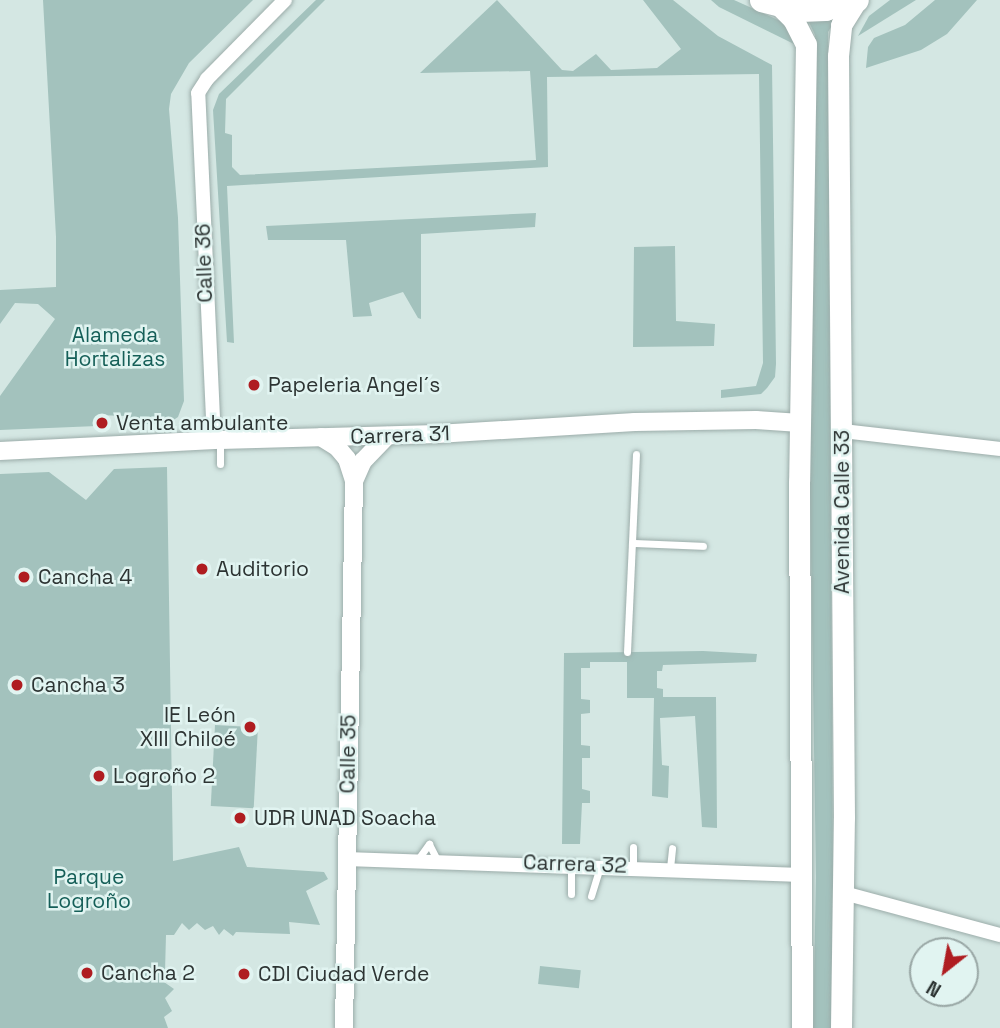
<!DOCTYPE html>
<meta charset="utf-8">
<style>
body{margin:0}
#map{position:relative;width:1000px;height:1028px;overflow:hidden;background:#d4e7e3;font-family:"Space Grotesk",sans-serif}
div>[style]{position:absolute}
[style*='--x']{left:calc(var(--x)*1px);top:calc(var(--y)*1px);width:calc(var(--w)*1px);rotate:calc(var(--a)*1deg)}
.green>*{inset:0;background:#a3c2bd;transform-origin:0 0}
.roads{filter:drop-shadow(0 0 2px #9baca9) drop-shadow(0 0 2px #9baca9)}
.service>*{height:7px;margin:-3.5px;padding:0 3.5px;transform-origin:3.5px;border-radius:3.5px;background:#fff}
.minor>*{height:14px;margin:-7px;padding:0 7px;transform-origin:7px;border-radius:7px;background:#fff}
.tertiary>*{height:18px;margin:-9px;padding:0 9px;transform-origin:9px;border-radius:9px;background:#fff}
.secondary>*{height:21px;margin:-10.5px;padding:0 10.5px;transform-origin:10.5px;border-radius:10.5px;background:#fff}
.primary>*{height:23px;margin:-11.5px;padding:0 11.5px;transform-origin:11.5px;border-radius:11.5px;background:#fff}
.dots>*{width:19px;height:19px;translate:-50% -50%;box-sizing:border-box;border:4px solid #e1f4f1;border-radius:50%}
span{translate:-50% -50%;white-space:nowrap;text-align:center;line-height:1.15;-webkit-text-stroke:5px #e1f4f1;paint-order:stroke}
.street-label{font-size:21px;color:#2d3433}
.park-label{font-size:21px;color:#155f58}
.poi-label{font-size:21px;color:#2d3433}
.left{translate:0 -50%;text-align:left}
.right{translate:-100% -50%;text-align:right}
.north{position:absolute;left:909px;top:937px;width:70px;height:70px;box-sizing:border-box;background:#e1f4f1;border:2px solid #99a7a5;border-radius:50%;rotate:211deg;font-size:19px;font-weight:700;line-height:28px;text-align:center;color:#2d3433}
.north::after{content:'';display:block;margin:auto;width:24px;height:32px;background:#af1d21;clip-path:polygon(50% 0,100% 100%,50% 72%,0 100%)}
</style>
<div id="map">
<div class="green">
<div style="clip-path:polygon(43px 0,253px 0,189px 63px,171px 94px,169px 109px,178px 218px,184px 401px,178px 417px,169px 423px,126px 425px,125px 416px,98px 415px,97px 426px,0 430px,0 396px,55px 319px,38px 304px,15px 303px,0 324px,0 290px,56px 287px,56px 237px)"></div>
<div style="clip-path:polygon(316px 0,325px 0,226px 99px,225px 133px,232px 135px,232px 167px,240px 175px,536px 160px,530px 71px,420px 73px,497px 0,562px 70px,573px 71px,596px 54px,611px 70px,657px 68px,681px 49px,643px 0,673px 0,718px 36px,772px 65px,776px 364px,775px 377px,767px 388px,761px 394px,721px 398px,721px 390px,756px 386px,763px 363px,759px 74px,547px 77px,548px 167px,227px 186px,234px 343px,227px 342px,213px 110px,219px 94px)"></div>
<div style="clip-path:polygon(711px 0,734px 0,785px 23px,791px 29px,794px 44px,719px 7px)"></div>
<div style="clip-path:polygon(890px 0,916px 0,858px 36px,869px 16px)"></div>
<div style="clip-path:polygon(935px 0,977px 0,947px 34px,921px 50px,866px 68px,868px 47px,874px 38px,905px 25px)"></div>
<div style="clip-path:polygon(837px 17px,828px 32px,833px 878px,831px 1028px,813px 1028px,816px 877px,809px 427px,816px 49px,815px 35px,808px 20px)"></div>
<div style="clip-path:polygon(536px 213px,535px 227px,421px 234px,421px 319px,418px 318px,403px 292px,369px 303px,372px 316px,353px 317px,346px 240px,268px 240px,266px 226px)"></div>
<div style="clip-path:polygon(675px 246px,676px 321px,715px 324px,714px 346px,633px 347px,634px 247px)"></div>
<div style="clip-path:polygon(167px 467px,173px 861px,239px 847px,247px 867px,324px 872px,328px 879px,306px 891px,320px 925px,289px 922px,290px 934px,236px 932px,233px 936px,224px 929px,219px 935px,213px 926px,205px 930px,197px 923px,189px 930px,182px 923px,174px 935px,166px 935px,165px 972px,171px 975px,164px 982px,174px 989px,165px 998px,172px 1011px,164px 1017px,168px 1028px,0 1028px,0 474px,49px 472px,86px 500px,114px 469px)"></div>
<div style="clip-path:polygon(703px 651px,757px 654px,756px 662px,663px 665px,662px 671px,657px 671px,657px 688px,663px 689px,663px 697px,716px 697px,717px 828px,702px 827px,695px 716px,660px 718px,662px 765px,669px 766px,668px 798px,652px 796px,654px 698px,627px 698px,627px 662px,590px 662px,590px 668px,581px 668px,581px 699px,590px 700px,590px 713px,581px 714px,581px 745px,590px 746px,590px 758px,582px 758px,582px 789px,590px 791px,590px 803px,582px 803px,580px 844px,562px 844px,564px 653px)"></div>
<div style="left:215px;top:725px;width:43px;height:81px;rotate:3deg"></div>
<div style="left:540px;top:966px;width:41px;height:18px;rotate:6deg"></div>
</div>
<div class="roads">
<div class="service">
<div style="--x:220;--y:464;--w:23;--a:-90"></div>
<div style="--x:632;--y:543;--w:71;--a:2.4"></div>
<div style="--x:627;--y:652;--w:198;--a:-87.4"></div>
<div style="--x:418;--y:859;--w:19;--a:-54"></div>
<div style="--x:429;--y:844;--w:18;--a:63"></div>
<div style="--x:633;--y:866;--w:19;--a:-90"></div>
<div style="--x:670;--y:868;--w:20;--a:-84"></div>
<div style="--x:571;--y:894;--w:27;--a:-90"></div>
<div style="--x:591;--y:896;--w:31;--a:-73"></div>
</div>
<div class="minor">
<div style="--x:843;--y:431;--w:158;--a:6.5"></div>
<div style="--x:214;--y:440;--w:347;--a:-92.6"></div>
<div style="--x:198;--y:93;--w:17;--a:-57"></div>
<div style="--x:207;--y:79;--w:111;--a:-45.4"></div>
<div style="--x:346;--y:859;--w:456;--a:2"></div>
<div style="--x:844;--y:893;--w:162;--a:15.1"></div>
</div>
<div class="tertiary">
<div style="--x:321;--y:437;--w:19;--a:32"></div>
<div style="--x:337;--y:447;--w:16;--a:50"></div>
<div style="--x:347;--y:459;--w:23;--a:72"></div>
<div style="--x:354;--y:481;--w:547;--a:91.05"></div>
<div style="--x:0;--y:451;--w:220;--a:-2.9"></div>
<div style="--x:220;--y:440;--w:217;--a:-1.6"></div>
<div style="--x:437;--y:434;--w:198;--a:-3.5"></div>
<div style="--x:635;--y:422;--w:121;--a:-0.9"></div>
<div style="--x:756;--y:420;--w:44;--a:3.9"></div>
<div style="--x:354;--y:481;--w:22;--a:-66"></div>
<div style="--x:363;--y:461;--w:35;--a:-46"></div>
</div>
<div class="secondary">
<div style="--x:782;--y:8;--w:16;--a:45"></div>
<div style="--x:793;--y:19;--w:28;--a:63"></div>
<div style="--x:806;--y:44;--w:437;--a:90.9"></div>
<div style="--x:799;--y:481;--w:547;--a:89.69"></div>
<div style="--x:841;--y:1028;--w:210;--a:-89.2"></div>
<div style="--x:844;--y:818;--w:762;--a:-90.45"></div>
<div style="--x:838;--y:56;--w:31;--a:-84"></div>
<div style="--x:841;--y:25;--w:28;--a:-58"></div>
</div>
<div class="primary">
<div style="--x:761;--y:0;--w:40;--a:14.4"></div>
<div style="--x:800;--y:10;--w:25;--a:-2"></div>
<div style="--x:825;--y:9;--w:33;--a:-16"></div>
</div>
</div>
<div class="dots">
<div style="left:254px;top:385px;background:#af1d21"></div>
<div style="left:102px;top:423px;background:#af1d21"></div>
<div style="left:202px;top:569px;background:#af1d21"></div>
<div style="left:24px;top:577px;background:#af1d21"></div>
<div style="left:17px;top:685px;background:#af1d21"></div>
<div style="left:250px;top:727px;background:#af1d21"></div>
<div style="left:99px;top:776px;background:#af1d21"></div>
<div style="left:240px;top:818px;background:#af1d21"></div>
<div style="left:87px;top:973px;background:#af1d21"></div>
<div style="left:244px;top:974px;background:#af1d21"></div>
</div>
<div class="street-label">
<span style="left:204px;top:263px;rotate:-92deg">Calle 36</span>
<span style="left:400px;top:435px;rotate:-2deg">Carrera 31</span>
<span style="left:842px;top:512px;rotate:-90deg">Avenida Calle 33</span>
<span style="left:348px;top:754px;rotate:-89deg">Calle 35</span>
<span style="left:575px;top:864px;rotate:2deg">Carrera 32</span>
</div>
<div class="park-label">
<span style="left:115px;top:347px">Alameda<br>Hortalizas</span>
<span style="left:89px;top:889px">Parque<br>Logroño</span>
</div>
<div class="poi-label">
<span class="left" style="left:268px;top:385px">Papeleria Angel´s</span>
<span class="left" style="left:116px;top:423px">Venta ambulante</span>
<span class="left" style="left:216px;top:569px">Auditorio</span>
<span class="left" style="left:38px;top:577px">Cancha 4</span>
<span class="left" style="left:31px;top:685px">Cancha 3</span>
<span class="right" style="left:236px;top:727px">IE León<br>XIII Chiloé</span>
<span class="left" style="left:113px;top:776px">Logroño 2</span>
<span class="left" style="left:254px;top:818px">UDR UNAD Soacha</span>
<span class="left" style="left:101px;top:973px">Cancha 2</span>
<span class="left" style="left:258px;top:974px">CDI Ciudad Verde</span>
</div>
<div class="north">N</div>
</div>
